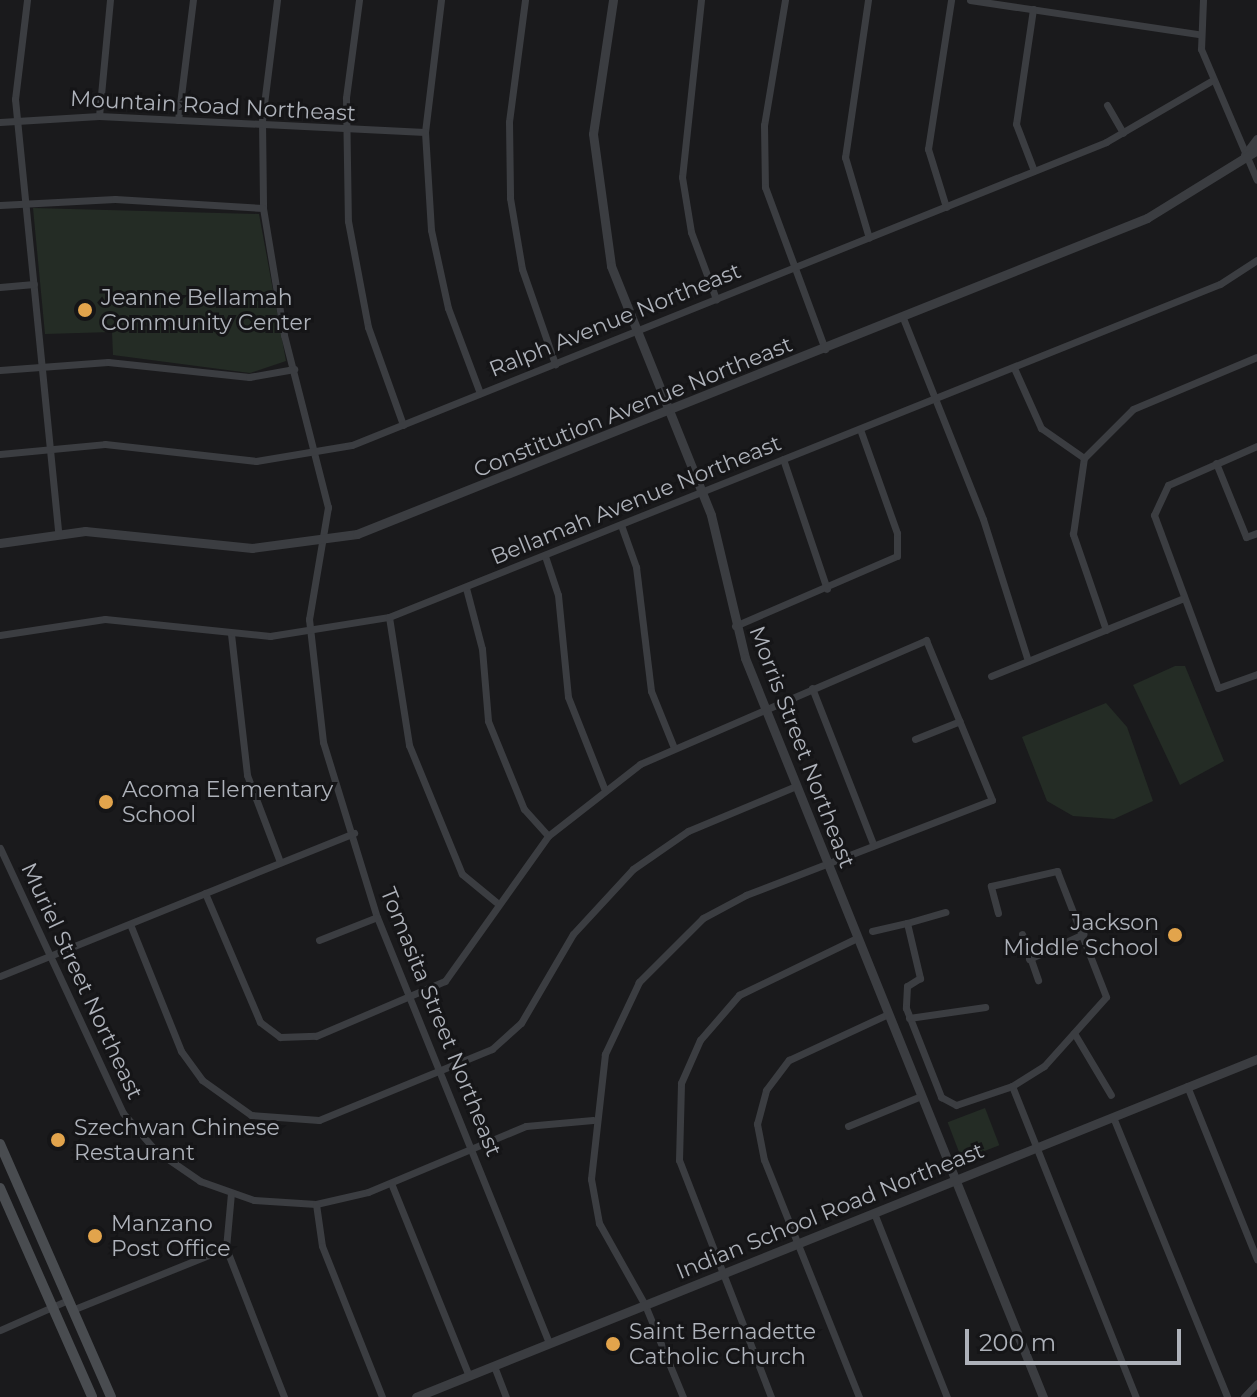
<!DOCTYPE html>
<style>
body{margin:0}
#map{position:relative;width:1257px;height:1397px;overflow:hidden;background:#1a1a1c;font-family:Montserrat,sans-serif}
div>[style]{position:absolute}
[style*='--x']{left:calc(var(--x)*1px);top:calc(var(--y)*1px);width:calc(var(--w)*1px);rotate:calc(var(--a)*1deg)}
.green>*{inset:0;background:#242c25;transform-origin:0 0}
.minor>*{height:7px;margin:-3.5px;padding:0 3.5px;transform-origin:3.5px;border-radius:3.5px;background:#3b3d41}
.tertiary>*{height:9px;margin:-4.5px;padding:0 4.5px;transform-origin:4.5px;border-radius:4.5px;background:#3b3d41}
.secondary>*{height:10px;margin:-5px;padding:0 5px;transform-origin:5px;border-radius:5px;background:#494c50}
.dots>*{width:22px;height:22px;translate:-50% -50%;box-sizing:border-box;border:4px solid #151517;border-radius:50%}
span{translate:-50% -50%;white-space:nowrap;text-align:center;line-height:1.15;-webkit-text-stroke:6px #151517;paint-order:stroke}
.street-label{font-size:22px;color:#aeb2ba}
.poi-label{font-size:22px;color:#aeb2ba}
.left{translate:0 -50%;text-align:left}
.right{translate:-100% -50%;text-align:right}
.scale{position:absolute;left:965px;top:1329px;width:216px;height:36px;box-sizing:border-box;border:4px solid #aeb2ba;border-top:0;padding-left:10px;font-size:24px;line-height:28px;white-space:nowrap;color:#aeb2ba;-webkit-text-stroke:6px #151517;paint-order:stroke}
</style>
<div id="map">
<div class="green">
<div style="clip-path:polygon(33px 208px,259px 214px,286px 361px,250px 373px,113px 355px,112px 332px,45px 334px)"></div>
<div style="clip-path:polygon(1175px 666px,1185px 666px,1224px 761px,1180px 785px,1133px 685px)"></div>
<div style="clip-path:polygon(1106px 703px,1127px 727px,1153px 801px,1114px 819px,1073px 816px,1047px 801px,1022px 737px)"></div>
<div style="left:985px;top:1108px;width:40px;height:40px;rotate:69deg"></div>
</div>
<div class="minor">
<div style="--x:27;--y:0;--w:100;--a:96.9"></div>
<div style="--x:15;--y:99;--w:436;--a:84.3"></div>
<div style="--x:277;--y:0;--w:122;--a:97.1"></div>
<div style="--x:262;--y:121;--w:87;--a:89.3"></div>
<div style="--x:263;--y:208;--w:129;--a:80.6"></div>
<div style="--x:284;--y:335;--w:178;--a:75.7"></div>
<div style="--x:328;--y:507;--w:114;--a:99.6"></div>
<div style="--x:309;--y:619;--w:124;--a:83.5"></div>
<div style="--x:323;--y:742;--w:183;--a:72.9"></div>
<div style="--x:377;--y:917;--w:459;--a:68"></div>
<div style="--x:359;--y:0;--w:99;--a:97.6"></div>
<div style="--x:346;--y:98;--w:123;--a:89.1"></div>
<div style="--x:348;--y:221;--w:108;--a:79.3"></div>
<div style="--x:368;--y:327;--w:104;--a:70.3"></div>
<div style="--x:441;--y:0;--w:133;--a:96.9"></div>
<div style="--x:425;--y:132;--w:98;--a:86.5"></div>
<div style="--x:431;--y:230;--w:80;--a:77.7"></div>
<div style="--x:448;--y:308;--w:91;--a:69.4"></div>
<div style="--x:525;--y:0;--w:123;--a:97.5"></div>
<div style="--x:509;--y:122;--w:76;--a:89.2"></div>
<div style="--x:510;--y:198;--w:72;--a:80.4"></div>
<div style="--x:522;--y:269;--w:101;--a:70.8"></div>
<div style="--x:701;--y:0;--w:178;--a:96.1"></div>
<div style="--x:682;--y:177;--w:56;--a:80.7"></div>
<div style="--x:691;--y:232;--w:72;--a:69.5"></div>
<div style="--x:785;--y:0;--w:127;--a:99.5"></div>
<div style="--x:764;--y:125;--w:62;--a:89.1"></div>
<div style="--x:765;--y:187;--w:173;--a:69.7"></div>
<div style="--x:868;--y:0;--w:159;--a:98.3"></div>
<div style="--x:845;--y:157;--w:84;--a:73.5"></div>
<div style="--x:970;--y:0;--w:231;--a:8.5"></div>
<div style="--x:1203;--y:0;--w:49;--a:92.3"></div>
<div style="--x:1201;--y:49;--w:142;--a:66.9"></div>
<div style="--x:1033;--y:9;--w:116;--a:98.4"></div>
<div style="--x:1016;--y:124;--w:50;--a:69"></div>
<div style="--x:1107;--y:105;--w:32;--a:60"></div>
<div style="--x:99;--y:116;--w:117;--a:-84.6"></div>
<div style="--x:178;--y:120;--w:121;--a:-82.9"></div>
<div style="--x:0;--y:122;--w:99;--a:-3.5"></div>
<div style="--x:99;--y:116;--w:326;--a:2.8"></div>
<div style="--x:0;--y:205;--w:115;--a:-3"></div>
<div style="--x:115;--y:199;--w:148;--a:3.5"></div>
<div style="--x:946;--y:207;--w:61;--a:-107.2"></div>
<div style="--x:928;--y:149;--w:151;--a:-81.2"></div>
<div style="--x:0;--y:287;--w:34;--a:-5"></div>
<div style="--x:903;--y:318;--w:216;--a:68.3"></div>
<div style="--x:983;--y:519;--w:149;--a:72.4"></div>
<div style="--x:1014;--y:368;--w:66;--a:65.8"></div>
<div style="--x:1041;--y:428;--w:52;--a:34.9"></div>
<div style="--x:0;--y:370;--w:108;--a:-4.2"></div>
<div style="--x:108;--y:362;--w:142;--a:6.1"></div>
<div style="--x:249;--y:377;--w:46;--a:-10.1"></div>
<div style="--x:1257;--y:446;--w:97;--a:156.3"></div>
<div style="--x:1168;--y:485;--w:33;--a:115"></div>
<div style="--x:1154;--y:515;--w:184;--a:69.7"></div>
<div style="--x:1218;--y:688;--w:41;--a:-19.7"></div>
<div style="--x:0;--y:454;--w:105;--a:-5.4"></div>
<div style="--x:105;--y:444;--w:152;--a:6.4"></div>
<div style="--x:256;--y:461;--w:97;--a:-9.5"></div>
<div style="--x:352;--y:445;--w:813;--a:-21.89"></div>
<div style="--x:1106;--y:142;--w:124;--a:-30.1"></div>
<div style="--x:783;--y:459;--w:137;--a:71.3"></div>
<div style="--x:1216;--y:463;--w:80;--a:67.9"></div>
<div style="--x:1246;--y:537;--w:12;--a:-20"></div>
<div style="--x:621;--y:525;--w:45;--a:70.3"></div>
<div style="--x:636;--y:567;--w:125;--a:83.1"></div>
<div style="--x:651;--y:691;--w:61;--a:68"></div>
<div style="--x:545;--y:556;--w:41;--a:71.6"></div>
<div style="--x:558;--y:595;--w:102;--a:84.4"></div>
<div style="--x:568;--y:697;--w:98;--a:68.4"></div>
<div style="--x:466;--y:588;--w:63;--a:75.3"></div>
<div style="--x:482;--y:649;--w:72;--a:85.2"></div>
<div style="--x:488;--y:721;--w:95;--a:67.8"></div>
<div style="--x:524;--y:809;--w:36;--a:48"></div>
<div style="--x:389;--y:617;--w:130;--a:81.1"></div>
<div style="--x:409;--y:745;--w:139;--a:67.7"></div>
<div style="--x:462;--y:874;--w:44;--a:39.5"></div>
<div style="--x:735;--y:626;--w:176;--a:-23.4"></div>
<div style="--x:897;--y:556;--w:23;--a:-90"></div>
<div style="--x:897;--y:533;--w:110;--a:-109.6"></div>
<div style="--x:1106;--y:630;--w:102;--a:-109"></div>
<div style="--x:1073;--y:534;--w:77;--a:-81.8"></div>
<div style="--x:1084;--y:458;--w:69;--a:-45"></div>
<div style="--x:1133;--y:409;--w:134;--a:-22.8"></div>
<div style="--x:231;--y:634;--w:142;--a:83.5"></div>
<div style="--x:247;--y:775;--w:93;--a:69.2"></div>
<div style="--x:0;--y:635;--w:106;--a:-8.7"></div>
<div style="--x:105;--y:619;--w:166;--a:5.9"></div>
<div style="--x:270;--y:636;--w:121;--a:-9.1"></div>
<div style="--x:389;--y:617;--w:895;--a:-21.84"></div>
<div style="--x:1220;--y:284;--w:44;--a:-33"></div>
<div style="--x:991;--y:676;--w:206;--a:-22"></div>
<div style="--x:812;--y:688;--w:168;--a:68.6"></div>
<div style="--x:915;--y:739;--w:48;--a:-21.8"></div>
<div style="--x:0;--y:848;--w:292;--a:65.1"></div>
<div style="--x:123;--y:1113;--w:49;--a:49.1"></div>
<div style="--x:155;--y:1150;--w:55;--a:34.6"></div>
<div style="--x:200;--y:1181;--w:57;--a:19.4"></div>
<div style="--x:254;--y:1200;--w:62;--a:3.7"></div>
<div style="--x:316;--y:1204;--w:53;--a:-13"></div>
<div style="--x:368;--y:1192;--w:171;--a:-22.7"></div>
<div style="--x:526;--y:1126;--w:67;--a:-5.1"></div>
<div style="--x:205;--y:893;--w:140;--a:66.9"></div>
<div style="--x:260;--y:1022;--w:25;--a:37"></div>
<div style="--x:280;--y:1037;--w:36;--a:-2"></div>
<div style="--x:316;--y:1036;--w:140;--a:-23.1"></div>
<div style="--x:445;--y:981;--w:178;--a:-54.6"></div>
<div style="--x:548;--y:836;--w:117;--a:-38"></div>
<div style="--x:640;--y:764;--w:312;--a:-23.4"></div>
<div style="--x:926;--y:640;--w:173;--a:67.6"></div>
<div style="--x:992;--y:800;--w:264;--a:158.9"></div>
<div style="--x:746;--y:895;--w:49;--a:151.9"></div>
<div style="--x:703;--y:918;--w:91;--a:135"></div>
<div style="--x:639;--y:982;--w:80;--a:115.3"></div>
<div style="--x:605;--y:1054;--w:126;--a:96.4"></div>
<div style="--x:591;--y:1179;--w:45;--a:79.7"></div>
<div style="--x:599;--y:1223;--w:94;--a:60.7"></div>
<div style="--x:645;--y:1305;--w:100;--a:67.6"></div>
<div style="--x:998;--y:913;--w:28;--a:-105"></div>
<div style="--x:991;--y:886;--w:68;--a:-12.8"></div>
<div style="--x:1057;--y:871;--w:135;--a:68.7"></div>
<div style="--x:1106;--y:997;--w:93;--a:131.9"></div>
<div style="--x:1044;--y:1066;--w:38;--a:148"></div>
<div style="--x:1012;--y:1086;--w:335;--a:68.3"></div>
<div style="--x:907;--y:923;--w:40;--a:-16"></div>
<div style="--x:130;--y:924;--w:137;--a:68.1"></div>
<div style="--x:181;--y:1051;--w:36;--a:54"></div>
<div style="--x:202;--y:1080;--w:60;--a:35.5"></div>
<div style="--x:251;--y:1115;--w:68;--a:4.2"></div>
<div style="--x:319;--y:1120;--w:187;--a:-22.3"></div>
<div style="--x:492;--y:1049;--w:39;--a:-42"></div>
<div style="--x:521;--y:1023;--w:103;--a:-59.7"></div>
<div style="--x:573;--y:934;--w:88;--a:-47.3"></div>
<div style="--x:633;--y:869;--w:67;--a:-34.6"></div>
<div style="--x:688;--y:831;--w:117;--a:-22.6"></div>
<div style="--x:872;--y:931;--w:36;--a:-13"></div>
<div style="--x:907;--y:923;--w:57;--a:76.7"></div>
<div style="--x:920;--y:978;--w:15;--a:148"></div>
<div style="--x:907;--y:986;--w:22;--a:93"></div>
<div style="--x:906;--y:1008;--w:96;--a:68.5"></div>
<div style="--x:941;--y:1097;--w:17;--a:28"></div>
<div style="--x:956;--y:1105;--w:59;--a:-18.7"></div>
<div style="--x:1022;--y:934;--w:49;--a:70.8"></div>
<div style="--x:319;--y:940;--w:62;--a:-21.6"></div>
<div style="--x:1029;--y:959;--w:60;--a:-24.8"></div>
<div style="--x:0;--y:976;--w:382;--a:-22"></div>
<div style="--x:909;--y:1018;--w:77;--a:-8.2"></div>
<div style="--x:1074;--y:1033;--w:72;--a:59.2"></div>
<div style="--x:1187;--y:1086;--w:187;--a:68"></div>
<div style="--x:1113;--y:1117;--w:302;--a:67.8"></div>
<div style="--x:848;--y:1126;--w:79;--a:-22.3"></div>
<div style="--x:391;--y:1183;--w:208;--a:68"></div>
<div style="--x:231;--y:1193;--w:55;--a:95.2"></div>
<div style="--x:226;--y:1248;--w:160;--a:68.7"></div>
<div style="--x:316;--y:1204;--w:42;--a:81.9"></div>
<div style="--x:322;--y:1246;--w:162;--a:68.3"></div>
<div style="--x:874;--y:1213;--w:198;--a:68.4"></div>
<div style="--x:72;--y:1310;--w:166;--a:-21.9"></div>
<div style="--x:0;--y:1330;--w:74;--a:-23.8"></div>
<div style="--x:494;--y:1366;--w:33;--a:69"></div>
<div style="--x:771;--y:1397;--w:254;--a:-111.2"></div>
<div style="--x:679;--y:1160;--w:77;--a:-88.5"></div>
<div style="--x:681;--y:1083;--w:47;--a:-66.2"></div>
<div style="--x:700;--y:1040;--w:60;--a:-49.1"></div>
<div style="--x:739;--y:995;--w:131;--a:-25.8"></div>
<div style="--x:859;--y:1397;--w:255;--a:-111.8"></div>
<div style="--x:764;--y:1160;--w:37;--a:-101"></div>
<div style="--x:757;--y:1124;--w:35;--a:-75"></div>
<div style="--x:766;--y:1090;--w:38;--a:-53"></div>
<div style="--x:789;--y:1060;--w:109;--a:-24.9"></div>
<div style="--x:1244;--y:1397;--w:19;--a:-47"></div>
</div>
<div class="tertiary">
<div style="--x:613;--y:0;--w:135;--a:98.5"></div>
<div style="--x:593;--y:134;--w:133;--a:82.2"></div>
<div style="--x:611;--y:266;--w:268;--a:68.1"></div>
<div style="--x:711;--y:515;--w:147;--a:76.6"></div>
<div style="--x:745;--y:658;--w:797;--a:68.04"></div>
<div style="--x:1245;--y:155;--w:20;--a:-53"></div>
<div style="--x:0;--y:543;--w:86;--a:-8"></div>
<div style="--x:85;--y:531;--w:168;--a:5.8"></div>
<div style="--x:252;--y:548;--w:106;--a:-7.6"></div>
<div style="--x:357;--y:534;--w:851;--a:-21.8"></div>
<div style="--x:1147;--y:218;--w:129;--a:-31.7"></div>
<div style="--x:416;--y:1397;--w:906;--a:-21.9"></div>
</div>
<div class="secondary">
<div style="--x:0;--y:1144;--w:276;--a:66.3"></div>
<div style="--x:0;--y:1188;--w:228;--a:66.2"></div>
</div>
<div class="dots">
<div style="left:85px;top:310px;background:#e2a44c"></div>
<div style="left:106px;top:802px;background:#e2a44c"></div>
<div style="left:1175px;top:935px;background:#e2a44c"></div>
<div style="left:58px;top:1140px;background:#e2a44c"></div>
<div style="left:95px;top:1236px;background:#e2a44c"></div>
<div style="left:613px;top:1344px;background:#e2a44c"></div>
</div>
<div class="street-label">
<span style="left:213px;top:106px;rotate:3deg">Mountain Road Northeast</span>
<span style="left:615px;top:320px;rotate:-22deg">Ralph Avenue Northeast</span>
<span style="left:633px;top:407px;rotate:-22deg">Constitution Avenue Northeast</span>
<span style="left:636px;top:500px;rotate:-22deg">Bellamah Avenue Northeast</span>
<span style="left:802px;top:747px;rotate:69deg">Morris Street Northeast</span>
<span style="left:82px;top:981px;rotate:65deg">Muriel Street Northeast</span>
<span style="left:441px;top:1022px;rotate:68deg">Tomasita Street Northeast</span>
<span style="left:830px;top:1211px;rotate:-22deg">Indian School Road Northeast</span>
</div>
<div class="poi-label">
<span class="left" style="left:101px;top:310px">Jeanne Bellamah<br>Community Center</span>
<span class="left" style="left:122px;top:802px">Acoma Elementary<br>School</span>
<span class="right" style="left:1159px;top:935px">Jackson<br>Middle School</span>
<span class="left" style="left:74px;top:1140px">Szechwan Chinese<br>Restaurant</span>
<span class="left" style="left:111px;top:1236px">Manzano<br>Post Office</span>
<span class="left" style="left:629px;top:1344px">Saint Bernadette<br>Catholic Church</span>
</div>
<div class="scale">200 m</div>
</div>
